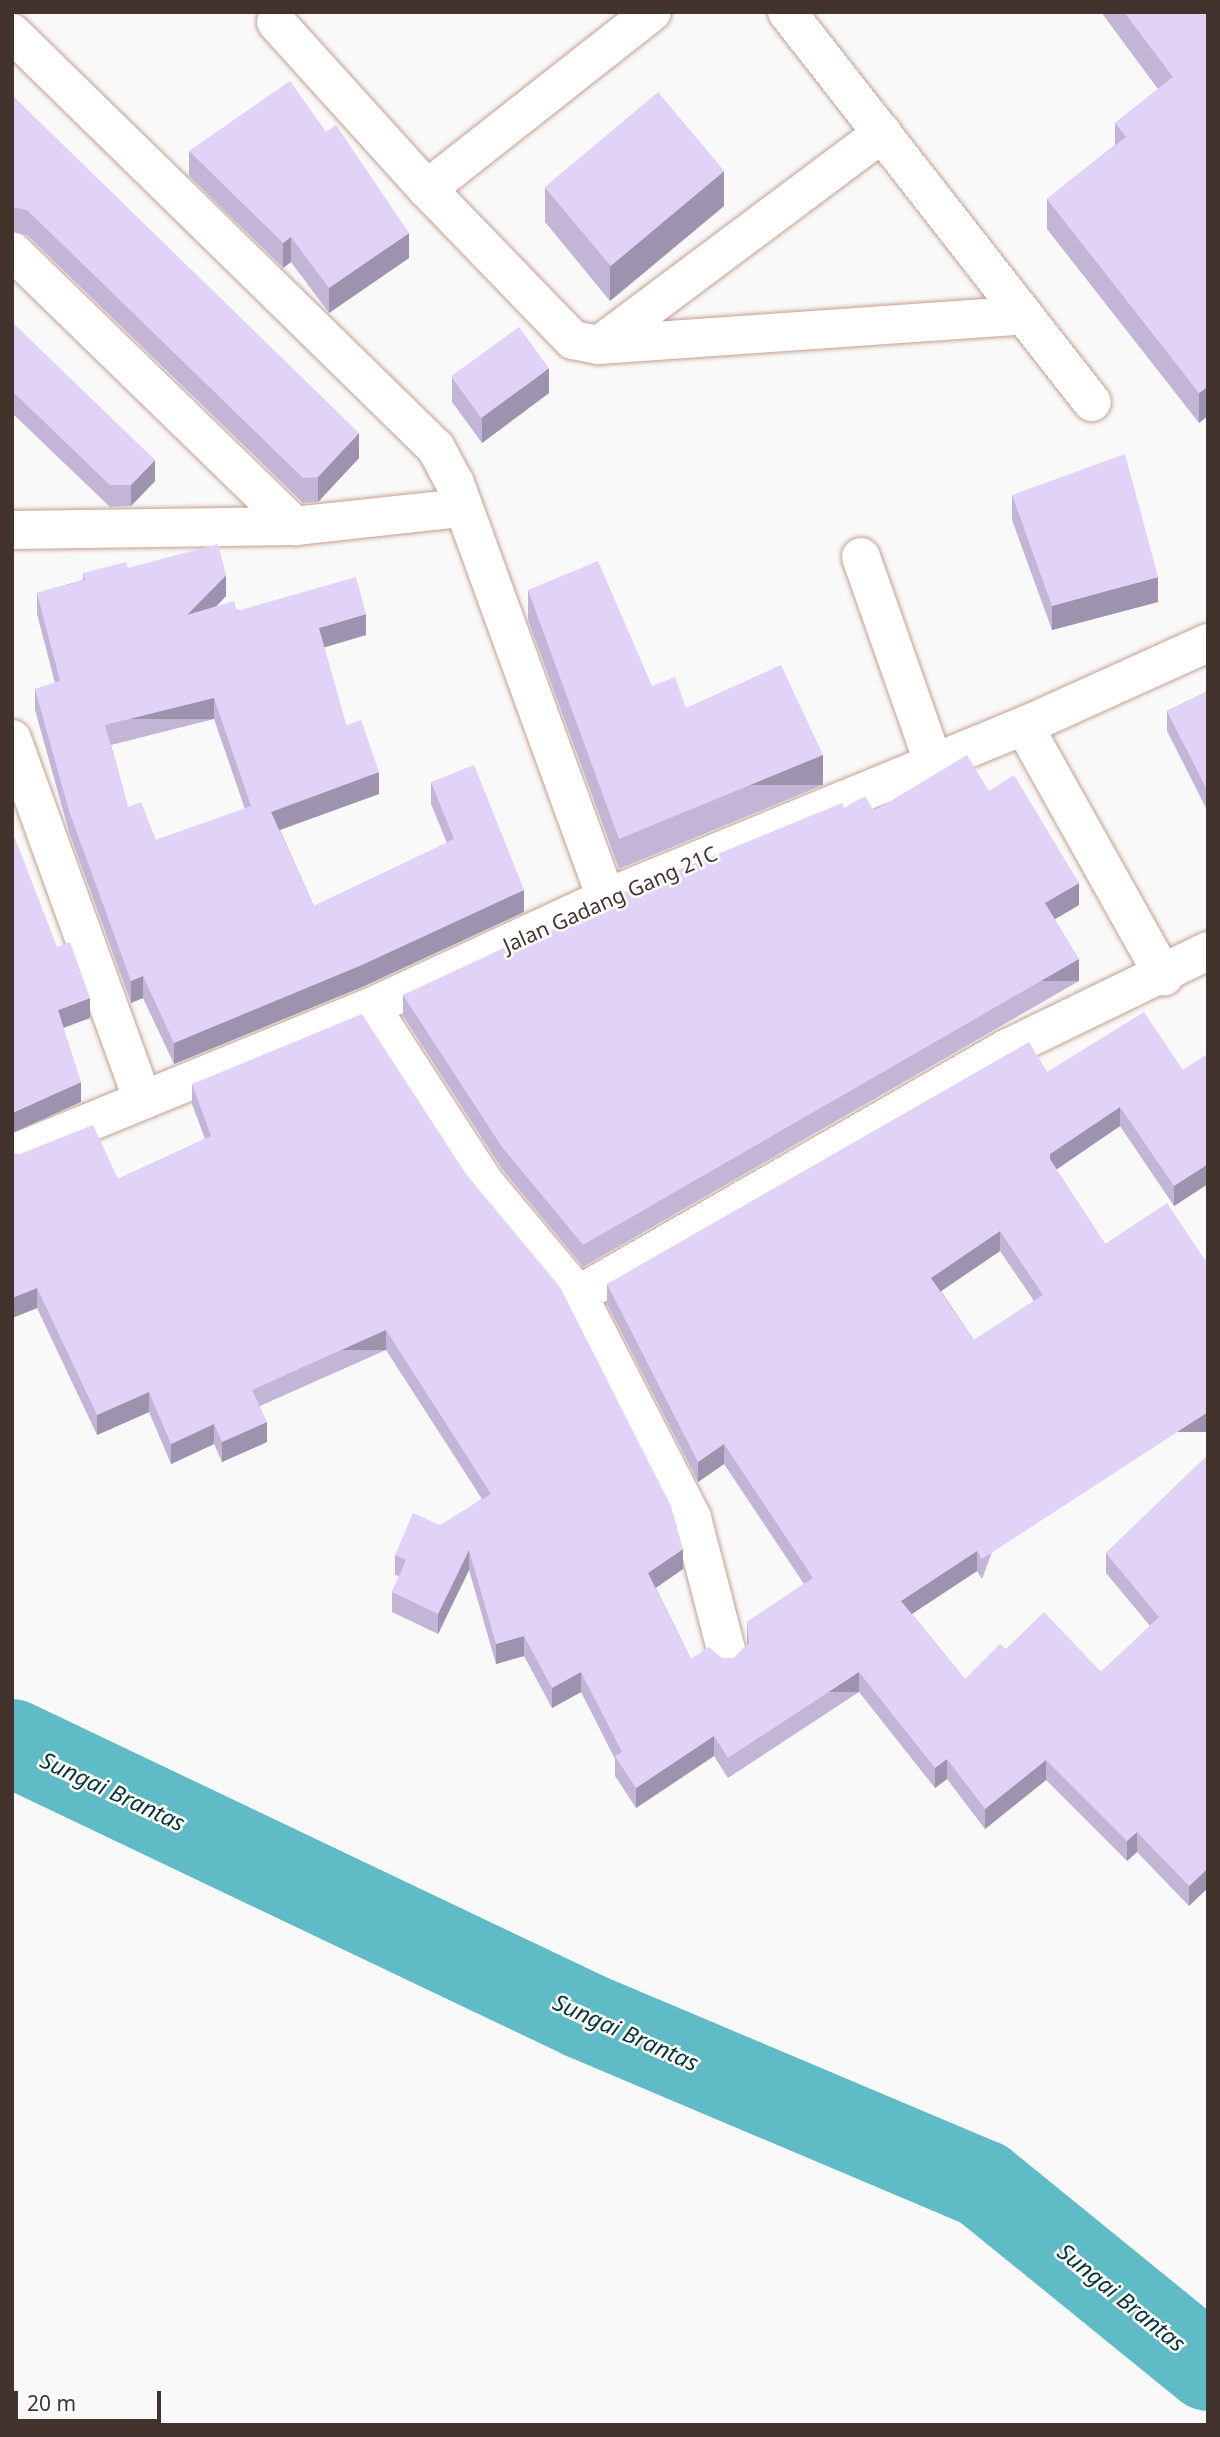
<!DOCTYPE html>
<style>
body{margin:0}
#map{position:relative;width:1220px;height:2437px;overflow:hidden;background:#f9f9f9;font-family:"Noto Sans",sans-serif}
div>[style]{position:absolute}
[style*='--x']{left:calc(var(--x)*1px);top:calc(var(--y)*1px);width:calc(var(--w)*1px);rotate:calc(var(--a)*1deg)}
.river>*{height:88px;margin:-44px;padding:0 44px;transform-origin:44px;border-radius:44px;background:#5fbcc6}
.roads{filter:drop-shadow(0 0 2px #c3a08f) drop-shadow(0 0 2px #c3a08f)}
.minor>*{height:38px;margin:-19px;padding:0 19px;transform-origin:19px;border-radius:19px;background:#fff}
.wall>*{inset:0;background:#c2b5d5}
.shaded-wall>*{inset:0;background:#9e93ae;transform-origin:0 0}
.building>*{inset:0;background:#e1d2f8;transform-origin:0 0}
span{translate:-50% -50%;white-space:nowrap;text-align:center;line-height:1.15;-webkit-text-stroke:5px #fff;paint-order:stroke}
.street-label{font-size:21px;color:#42342d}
.water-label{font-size:23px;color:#07353a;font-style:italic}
.frame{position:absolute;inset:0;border:14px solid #42342d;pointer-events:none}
.scale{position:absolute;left:14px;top:2391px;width:147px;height:32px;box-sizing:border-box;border:4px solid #42342d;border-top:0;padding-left:9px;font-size:21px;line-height:24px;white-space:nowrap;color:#42342d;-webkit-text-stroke:5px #fff;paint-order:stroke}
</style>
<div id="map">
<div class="river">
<div style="--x:12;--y:1743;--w:635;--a:25.47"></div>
<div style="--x:585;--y:2016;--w:432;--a:22.9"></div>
<div style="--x:983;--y:2184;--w:290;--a:39.1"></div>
</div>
<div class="roads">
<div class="minor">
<div style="--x:787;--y:12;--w:495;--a:52"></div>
<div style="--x:276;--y:22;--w:225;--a:47.9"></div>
<div style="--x:427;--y:189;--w:210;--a:46"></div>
<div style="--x:573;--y:340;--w:26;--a:11"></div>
<div style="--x:599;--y:345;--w:426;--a:-4"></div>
<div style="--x:12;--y:33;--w:593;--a:44.39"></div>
<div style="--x:436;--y:448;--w:40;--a:62"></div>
<div style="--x:455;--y:483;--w:442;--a:70"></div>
<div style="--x:427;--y:189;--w:286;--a:-38.2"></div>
<div style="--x:12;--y:251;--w:395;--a:44.2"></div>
<div style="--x:295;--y:526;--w:168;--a:-6.2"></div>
<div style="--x:599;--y:345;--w:354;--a:-36.8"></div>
<div style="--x:12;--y:530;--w:283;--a:-0.8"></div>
<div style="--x:861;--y:557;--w:217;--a:70.6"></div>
<div style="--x:1024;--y:726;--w:287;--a:60.8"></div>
<div style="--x:12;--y:739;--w:382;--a:70.1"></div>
<div style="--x:371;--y:1007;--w:208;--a:57.1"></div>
<div style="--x:484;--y:1182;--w:147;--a:50.2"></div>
<div style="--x:578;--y:1295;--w:250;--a:62.9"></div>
<div style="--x:692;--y:1518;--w:144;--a:75.5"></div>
<div style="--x:12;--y:1154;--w:388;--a:-22.3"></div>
<div style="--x:371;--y:1007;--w:259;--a:-24.9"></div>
<div style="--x:606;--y:898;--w:452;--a:-22.4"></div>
<div style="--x:1024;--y:726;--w:202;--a:-24.3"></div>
<div style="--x:578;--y:1295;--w:496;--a:-29.9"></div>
<div style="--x:1008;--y:1048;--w:222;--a:-25.9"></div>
</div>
</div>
<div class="wall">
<div style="clip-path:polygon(1101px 12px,1208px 12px,1199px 423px,1047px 229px,1047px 199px,1115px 145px,1115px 123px,1158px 89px)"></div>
<div style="clip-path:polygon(12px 95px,359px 458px,318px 502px,303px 503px,27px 235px,12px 232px)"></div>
<div style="clip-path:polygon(189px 151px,409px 258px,329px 313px,291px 262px,283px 268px,189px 176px)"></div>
<div style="clip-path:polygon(545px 187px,724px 206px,610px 301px,545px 222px)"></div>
<div style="clip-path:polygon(12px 322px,155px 481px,131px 506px,110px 507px,12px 413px)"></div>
<div style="clip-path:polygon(452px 377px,549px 393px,482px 443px,452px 402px)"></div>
<div style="clip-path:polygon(1012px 495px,1158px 602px,1052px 630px,1012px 520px)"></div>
<div style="clip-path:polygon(evenodd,128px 568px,226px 596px,217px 606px,366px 635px,324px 647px,346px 725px,379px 794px,280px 830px,314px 906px,447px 843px,431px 804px,431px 782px,524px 912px,362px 987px,174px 1064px,143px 998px,131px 1003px,69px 832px,35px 710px,35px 689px,55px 683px,37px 614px,37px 593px,83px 580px,83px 573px,128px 568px,214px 719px,245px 809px,156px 840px,128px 807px,111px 745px,214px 719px)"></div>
<div style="clip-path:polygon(528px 590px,652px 686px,686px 708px,823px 785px,619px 869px,528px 620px)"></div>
<div style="clip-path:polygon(1208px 691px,1208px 812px,1167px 731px,1167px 711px)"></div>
<div style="clip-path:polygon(989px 791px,1079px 905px,1055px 919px,1079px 981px,583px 1267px,502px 1169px,403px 1016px,403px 995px,542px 937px,844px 808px,874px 811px)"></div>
<div style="clip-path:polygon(evenodd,1208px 1054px,1208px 1184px,1174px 1206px,1120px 1126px,1056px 1169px,1105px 1244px,982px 1579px,977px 1571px,912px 1614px,965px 1679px,1006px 1649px,1101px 1672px,1150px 1626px,1106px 1573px,1106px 1553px,1208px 1455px,1189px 1906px,1137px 1852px,1127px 1861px,1046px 1780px,985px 1829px,947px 1779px,935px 1788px,859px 1692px,728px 1778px,714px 1756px,636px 1808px,615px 1776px,615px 1759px,581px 1692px,552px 1708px,524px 1656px,496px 1664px,469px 1570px,438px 1634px,392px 1612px,392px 1592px,399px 1576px,395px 1575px,395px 1555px,482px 1499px,386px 1350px,260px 1406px,267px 1442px,222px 1462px,214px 1444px,171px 1464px,149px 1412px,97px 1435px,37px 1308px,12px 1318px,12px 1153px,118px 1179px,205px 1139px,192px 1104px,192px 1084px,683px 1569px,656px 1588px,691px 1659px,734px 1658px,747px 1645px,747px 1622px,804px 1584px,724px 1464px,698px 1482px,607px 1304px,607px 1284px,1047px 1072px,1183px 1070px,1208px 1054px,1000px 1251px,1034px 1301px,974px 1340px,941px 1291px,1000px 1251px)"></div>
</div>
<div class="shaded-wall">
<div style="clip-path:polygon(724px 171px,724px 206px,610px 301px,610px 266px)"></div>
<div style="clip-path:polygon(409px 233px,409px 258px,329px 313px,329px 288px)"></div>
<div style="clip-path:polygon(291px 237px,291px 262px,283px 268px,283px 243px)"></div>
<div style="clip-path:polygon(549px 368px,549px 393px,482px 443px,482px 418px)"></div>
<div style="clip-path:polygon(1208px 386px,1208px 416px,1199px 423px,1199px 393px)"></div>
<div style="clip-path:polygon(359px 433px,359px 458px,318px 502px,318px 477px)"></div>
<div style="clip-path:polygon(155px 460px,155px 481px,131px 506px,131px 485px)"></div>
<div style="clip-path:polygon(226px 575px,226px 596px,187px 637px,187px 615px)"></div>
<div style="clip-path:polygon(1158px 577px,1158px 602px,1052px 630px,1052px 606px)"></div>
<div style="clip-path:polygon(366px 614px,366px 635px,319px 649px,319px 628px)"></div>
<div style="left:214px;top:698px;width:21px;height:112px;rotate:90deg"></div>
<div style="left:823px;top:755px;width:30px;height:221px;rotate:90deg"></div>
<div style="clip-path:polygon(379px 772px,379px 794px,271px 833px,271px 812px)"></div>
<div style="clip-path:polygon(1079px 883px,1079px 905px,1045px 925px,1045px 903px)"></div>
<div style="clip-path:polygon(524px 890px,524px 912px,362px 987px,174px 1064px,174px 1043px)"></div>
<div style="left:1079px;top:959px;width:22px;height:573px;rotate:90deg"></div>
<div style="clip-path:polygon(143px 976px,143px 998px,131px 1003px,131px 981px)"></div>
<div style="clip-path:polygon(90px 998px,90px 1018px,58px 1030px,58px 1010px)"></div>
<div style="clip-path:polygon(81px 1082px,81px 1102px,12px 1133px,12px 1113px)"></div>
<div style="clip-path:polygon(1120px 1107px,1120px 1126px,1050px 1174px,1050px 1154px)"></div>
<div style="clip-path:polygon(1208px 1164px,1208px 1184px,1174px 1206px,1174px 1186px)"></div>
<div style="clip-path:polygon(1000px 1231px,1000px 1251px,931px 1298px,931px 1278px)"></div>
<div style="clip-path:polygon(37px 1288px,37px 1308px,12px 1318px,12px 1298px)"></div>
<div style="left:386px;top:1330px;width:20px;height:147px;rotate:90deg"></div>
<div style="clip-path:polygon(149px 1392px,149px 1412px,97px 1435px,97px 1415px)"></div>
<div style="left:1208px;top:1412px;width:20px;height:270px;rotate:90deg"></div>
<div style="clip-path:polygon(267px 1422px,267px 1442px,222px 1462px,222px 1442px)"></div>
<div style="clip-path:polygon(214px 1424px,214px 1444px,171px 1464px,171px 1444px)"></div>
<div style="clip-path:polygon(724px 1444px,724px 1464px,698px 1482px,698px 1462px)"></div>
<div style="clip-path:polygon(683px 1549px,683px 1569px,648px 1593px,648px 1573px)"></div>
<div style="clip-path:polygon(469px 1550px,469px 1570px,438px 1634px,438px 1614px)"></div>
<div style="clip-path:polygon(977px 1551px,977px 1571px,901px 1621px,901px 1601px)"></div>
<div style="clip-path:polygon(524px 1636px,524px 1656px,496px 1664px,496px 1644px)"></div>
<div style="clip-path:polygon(581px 1672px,581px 1692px,552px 1708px,552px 1688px)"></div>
<div style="left:859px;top:1672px;width:20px;height:157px;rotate:90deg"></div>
<div style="clip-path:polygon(714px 1736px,714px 1756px,636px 1808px,636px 1788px)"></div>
<div style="clip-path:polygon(947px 1759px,947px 1779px,935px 1788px,935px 1768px)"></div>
<div style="clip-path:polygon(1046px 1760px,1046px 1780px,985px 1829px,985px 1809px)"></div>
<div style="clip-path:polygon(1137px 1832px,1137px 1852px,1127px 1861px,1127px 1841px)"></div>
<div style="clip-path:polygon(1208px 1868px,1208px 1888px,1189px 1906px,1189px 1886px)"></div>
</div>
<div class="building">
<div style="clip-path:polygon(1124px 12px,1208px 12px,1208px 386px,1199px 393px,1047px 199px,1126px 137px,1115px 123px,1173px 77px)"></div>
<div style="clip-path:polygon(290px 81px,326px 132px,336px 125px,409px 233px,329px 288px,291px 237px,283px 243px,189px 151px)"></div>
<div style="left:658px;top:92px;width:103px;height:148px;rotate:50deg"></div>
<div style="clip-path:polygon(12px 95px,359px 433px,318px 477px,303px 478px,27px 210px,12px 207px)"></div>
<div style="clip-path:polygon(12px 322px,155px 460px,131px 485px,110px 485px,12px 391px)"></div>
<div style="left:519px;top:327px;width:51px;height:84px;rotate:54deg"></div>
<div style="clip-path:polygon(1125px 454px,1158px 577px,1052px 606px,1012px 495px)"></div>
<div style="clip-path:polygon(evenodd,218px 544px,226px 575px,187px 615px,234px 601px,237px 611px,356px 577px,366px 614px,319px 628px,346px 725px,361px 720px,379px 772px,271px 812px,314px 906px,454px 839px,431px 782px,474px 765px,524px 890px,362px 965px,174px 1043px,143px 976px,131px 981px,69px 811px,35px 689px,60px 681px,37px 593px,85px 580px,83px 573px,126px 562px,128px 568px,218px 544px,214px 698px,251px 806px,156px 840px,141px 802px,128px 807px,105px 725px,214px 698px)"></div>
<div style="clip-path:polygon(598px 561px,652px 686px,675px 677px,686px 708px,781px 665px,823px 755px,619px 839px,528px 590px)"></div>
<div style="clip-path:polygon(1208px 691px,1208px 792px,1167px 711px)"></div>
<div style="clip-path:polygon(967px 755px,989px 791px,1014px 775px,1079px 883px,1045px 903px,1079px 959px,583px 1245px,502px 1147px,403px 995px,540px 931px,542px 937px,571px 917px,615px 896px,842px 803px,844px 808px,865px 796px,874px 811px)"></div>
<div style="clip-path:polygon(15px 838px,57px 947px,70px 942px,90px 998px,58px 1010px,81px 1082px,12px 1113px,12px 839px)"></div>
<div style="clip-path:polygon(evenodd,1144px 1012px,1183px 1070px,1208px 1054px,1208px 1164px,1174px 1186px,1120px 1107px,1050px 1154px,1050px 1159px,1105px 1244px,1167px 1203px,1207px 1263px,1208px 1262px,1208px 1412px,982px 1559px,977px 1551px,901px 1601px,965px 1679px,1000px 1644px,1006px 1649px,1044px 1612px,1101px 1672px,1159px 1617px,1106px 1553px,1208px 1455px,1208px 1868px,1189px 1886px,1137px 1832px,1127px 1841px,1046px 1760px,985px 1809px,947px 1759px,935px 1768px,859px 1672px,728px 1758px,714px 1736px,636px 1788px,615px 1756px,622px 1752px,581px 1672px,552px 1688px,524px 1636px,496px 1644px,469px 1550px,438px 1614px,392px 1592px,406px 1560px,395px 1555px,413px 1513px,440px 1525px,491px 1494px,386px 1330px,252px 1390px,267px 1422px,222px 1442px,214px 1424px,171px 1444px,149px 1392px,97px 1415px,37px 1288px,12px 1298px,12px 1153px,20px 1154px,93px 1125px,118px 1179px,211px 1136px,192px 1084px,362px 1014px,466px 1174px,560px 1287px,671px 1506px,683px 1549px,648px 1573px,691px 1659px,709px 1647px,722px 1658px,734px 1658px,749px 1643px,747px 1622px,813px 1578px,724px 1444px,698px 1462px,607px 1284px,1029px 1042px,1047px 1072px,1144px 1012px,1000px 1231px,1043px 1295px,974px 1340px,931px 1278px,1000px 1231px)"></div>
</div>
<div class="street-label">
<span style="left:610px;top:899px;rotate:-24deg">Jalan Gadang Gang 21C</span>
</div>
<div class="water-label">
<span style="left:113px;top:1791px;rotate:25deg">Sungai Brantas</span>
<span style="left:626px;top:2032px;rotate:24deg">Sungai Brantas</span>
<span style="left:1122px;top:2297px;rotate:39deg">Sungai Brantas</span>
</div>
<div class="frame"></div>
<div class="scale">20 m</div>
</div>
